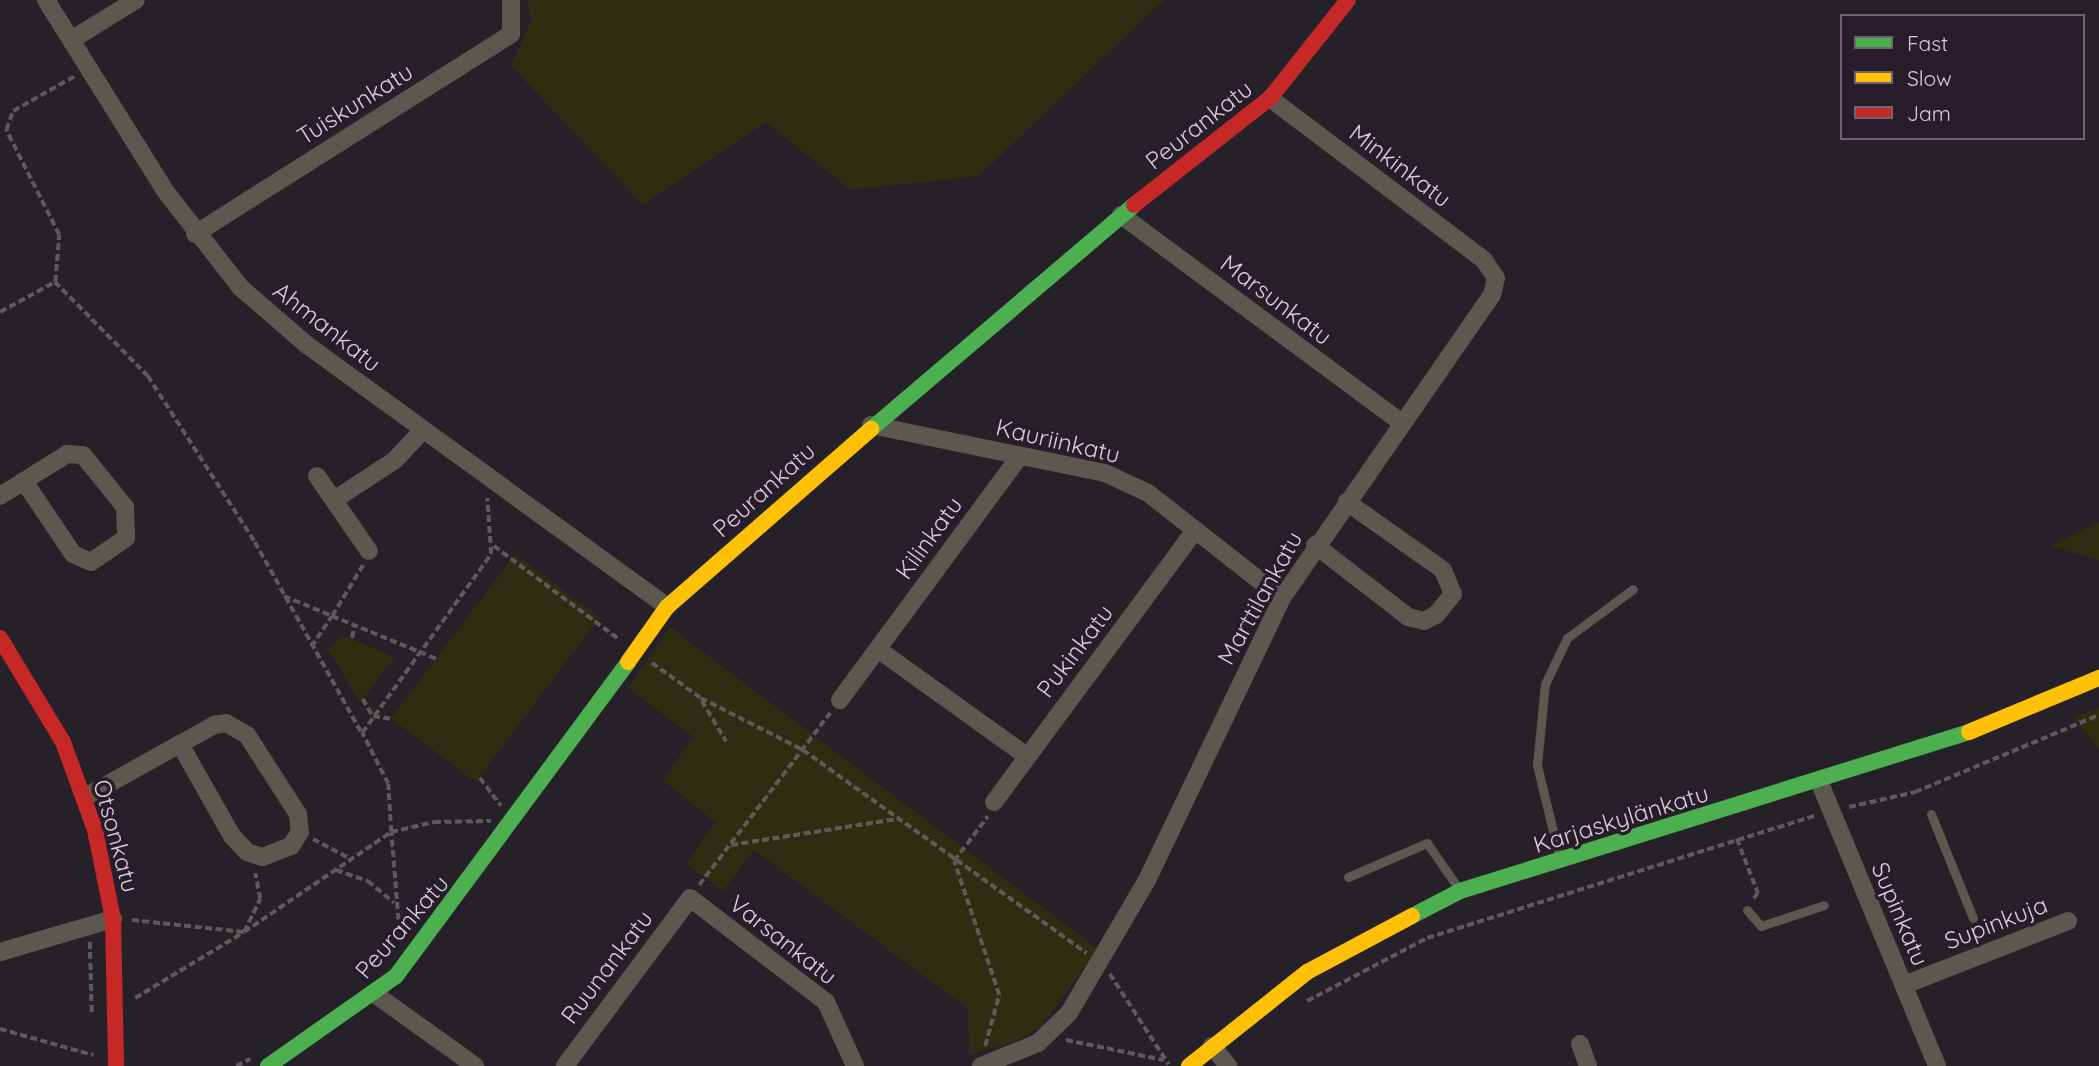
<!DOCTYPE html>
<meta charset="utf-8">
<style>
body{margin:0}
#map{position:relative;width:2099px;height:1066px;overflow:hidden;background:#262028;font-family:Quicksand,sans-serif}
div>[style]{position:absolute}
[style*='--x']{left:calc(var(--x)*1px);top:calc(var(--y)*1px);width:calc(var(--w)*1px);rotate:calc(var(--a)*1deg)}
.green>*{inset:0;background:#2c2d11;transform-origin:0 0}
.path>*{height:3.5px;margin-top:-1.75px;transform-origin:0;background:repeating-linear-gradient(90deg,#5d5a58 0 7px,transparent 0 10.5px)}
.lane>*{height:9px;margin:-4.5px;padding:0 4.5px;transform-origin:4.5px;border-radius:4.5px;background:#5c5850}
.street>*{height:18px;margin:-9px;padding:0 9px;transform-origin:9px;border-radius:9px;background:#5c5850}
.fast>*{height:16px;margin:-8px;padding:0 8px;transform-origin:8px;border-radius:8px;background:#4caf50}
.slow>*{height:16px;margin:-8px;padding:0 8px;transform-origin:8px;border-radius:8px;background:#ffc107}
.jam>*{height:16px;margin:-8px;padding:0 8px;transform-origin:8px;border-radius:8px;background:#c62828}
span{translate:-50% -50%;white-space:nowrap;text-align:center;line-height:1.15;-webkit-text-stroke:7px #281c2b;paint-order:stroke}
.street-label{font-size:24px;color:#d6ced8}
.legend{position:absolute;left:1840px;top:14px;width:245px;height:126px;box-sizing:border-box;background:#281c2b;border:2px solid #6e6370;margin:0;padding:9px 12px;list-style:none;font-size:21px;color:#d6ced8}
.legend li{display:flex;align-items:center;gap:14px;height:35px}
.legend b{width:35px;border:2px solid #6e6370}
</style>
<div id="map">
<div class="green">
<div style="clip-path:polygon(526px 0,1164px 0,979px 176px,851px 190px,766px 122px,643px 205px,511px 66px,532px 18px)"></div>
<div style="clip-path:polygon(2099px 522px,2099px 560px,2050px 546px)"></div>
<div style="left:515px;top:554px;width:106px;height:206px;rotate:37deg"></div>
<div style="clip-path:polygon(670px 627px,1098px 949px,1041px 1027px,1015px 1042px,969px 1055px,968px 1009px,754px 850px,723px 891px,686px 864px,715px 822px,663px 780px,693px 737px,628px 688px)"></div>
<div style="clip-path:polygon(343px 635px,395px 657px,360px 703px,328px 649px)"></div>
<div style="clip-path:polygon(2099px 708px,2099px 749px,2073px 717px)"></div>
</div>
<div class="path">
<div style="--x:55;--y:282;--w:47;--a:-85.1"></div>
<div style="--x:59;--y:235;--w:118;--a:-116.8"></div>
<div style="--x:6;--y:130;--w:20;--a:-70"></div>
<div style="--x:13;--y:111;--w:71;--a:-29.4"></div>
<div style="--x:0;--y:312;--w:63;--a:-28.6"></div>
<div style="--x:55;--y:282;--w:132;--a:45.3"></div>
<div style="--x:148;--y:376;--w:197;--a:57.2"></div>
<div style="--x:255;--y:542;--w:218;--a:60.8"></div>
<div style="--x:494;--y:546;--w:157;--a:36.7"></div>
<div style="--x:284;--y:596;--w:52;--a:22.6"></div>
<div style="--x:332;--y:616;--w:60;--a:-58.7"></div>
<div style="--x:352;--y:638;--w:12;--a:-81"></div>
<div style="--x:311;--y:647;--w:37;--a:-56"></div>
<div style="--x:332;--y:616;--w:113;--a:22.3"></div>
<div style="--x:652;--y:663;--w:60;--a:35.5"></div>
<div style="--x:701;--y:698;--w:114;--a:27"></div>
<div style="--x:803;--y:750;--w:349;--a:35.6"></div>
<div style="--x:363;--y:699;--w:20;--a:60"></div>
<div style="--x:373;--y:716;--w:19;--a:9"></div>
<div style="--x:702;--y:701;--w:47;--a:59"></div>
<div style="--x:480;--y:778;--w:35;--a:53"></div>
<div style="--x:1849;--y:807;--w:68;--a:-12.8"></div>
<div style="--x:1915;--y:792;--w:199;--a:-22.7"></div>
<div style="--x:313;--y:839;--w:43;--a:27.8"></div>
<div style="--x:1737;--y:839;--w:58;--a:68.7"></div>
<div style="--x:1758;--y:893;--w:7;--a:124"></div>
<div style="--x:731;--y:845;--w:168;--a:-8.9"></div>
<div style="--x:336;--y:870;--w:34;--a:19"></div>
<div style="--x:368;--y:881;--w:34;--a:40"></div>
<div style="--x:699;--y:885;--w:216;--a:-52.7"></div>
<div style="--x:132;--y:920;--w:113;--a:6.1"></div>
<div style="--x:244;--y:932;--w:178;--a:-34.2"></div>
<div style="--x:391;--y:832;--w:48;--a:-93.6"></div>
<div style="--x:388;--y:784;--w:57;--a:-117"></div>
<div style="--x:362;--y:733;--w:221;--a:-54.2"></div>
<div style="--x:491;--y:554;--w:56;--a:-94.1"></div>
<div style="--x:400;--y:941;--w:109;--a:-94.7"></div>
<div style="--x:391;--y:832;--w:44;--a:-13.1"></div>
<div style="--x:434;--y:822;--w:57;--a:-1"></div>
<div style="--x:90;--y:942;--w:73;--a:88.4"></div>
<div style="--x:1110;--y:974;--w:108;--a:57"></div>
<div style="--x:135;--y:998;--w:127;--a:-31.2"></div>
<div style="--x:244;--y:932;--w:37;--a:-64"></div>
<div style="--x:260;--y:899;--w:26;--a:-101"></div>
<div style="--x:1307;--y:1001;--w:136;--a:-27.7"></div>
<div style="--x:1427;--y:938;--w:406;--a:-17.5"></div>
<div style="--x:0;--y:1029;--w:97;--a:15.6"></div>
<div style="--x:1066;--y:1040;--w:100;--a:11.5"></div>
<div style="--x:985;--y:1046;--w:53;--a:-74.6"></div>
<div style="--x:999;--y:995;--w:141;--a:-108.6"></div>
<div style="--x:954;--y:861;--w:56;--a:-52.9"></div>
<div style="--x:236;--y:1066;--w:16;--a:-27"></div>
</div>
<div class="lane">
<div style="--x:1931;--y:814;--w:112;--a:68"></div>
<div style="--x:1559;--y:856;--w:94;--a:-103.6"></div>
<div style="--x:1537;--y:765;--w:81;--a:-84.4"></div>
<div style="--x:1545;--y:684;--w:51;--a:-64.4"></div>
<div style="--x:1567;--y:638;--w:82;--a:-36.6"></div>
<div style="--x:1348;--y:877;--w:86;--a:-23.3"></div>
<div style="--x:1427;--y:843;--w:56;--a:55.2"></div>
<div style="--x:1747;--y:910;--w:21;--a:49"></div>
<div style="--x:1761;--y:926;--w:66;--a:-18.4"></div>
</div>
<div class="street">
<div style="--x:46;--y:0;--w:226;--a:58"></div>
<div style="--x:166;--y:192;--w:122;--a:52"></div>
<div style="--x:241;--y:288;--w:87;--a:40.8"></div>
<div style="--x:307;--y:345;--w:445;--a:36"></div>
<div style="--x:71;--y:40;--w:76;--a:-31.6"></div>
<div style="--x:1121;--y:215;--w:350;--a:36.5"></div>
<div style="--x:195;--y:234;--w:374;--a:-32.3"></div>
<div style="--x:511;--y:34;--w:34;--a:-90"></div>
<div style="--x:871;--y:425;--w:239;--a:11.6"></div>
<div style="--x:1105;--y:473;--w:47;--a:24.9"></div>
<div style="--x:1148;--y:493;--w:170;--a:38.1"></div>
<div style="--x:317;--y:476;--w:91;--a:55.3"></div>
<div style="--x:0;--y:496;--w:79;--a:-32.1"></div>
<div style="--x:67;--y:454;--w:16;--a:4"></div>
<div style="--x:83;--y:455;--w:67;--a:51.1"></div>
<div style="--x:125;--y:507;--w:31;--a:88"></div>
<div style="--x:126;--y:538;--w:42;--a:145.6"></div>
<div style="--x:91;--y:562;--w:20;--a:-156"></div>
<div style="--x:73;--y:554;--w:88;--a:-123.9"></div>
<div style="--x:334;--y:500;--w:73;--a:-33.3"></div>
<div style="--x:395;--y:460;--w:40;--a:-47"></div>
<div style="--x:1315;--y:545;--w:118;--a:37.7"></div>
<div style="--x:1408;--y:617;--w:16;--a:14"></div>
<div style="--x:1424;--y:621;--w:13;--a:-27"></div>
<div style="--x:1436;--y:615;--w:27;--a:-51"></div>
<div style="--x:1453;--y:594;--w:26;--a:-113"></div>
<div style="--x:1443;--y:570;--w:118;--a:-144.7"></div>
<div style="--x:879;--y:650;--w:183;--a:35.7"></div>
<div style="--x:840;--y:700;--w:303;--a:-53.6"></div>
<div style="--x:1819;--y:781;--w:308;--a:67.5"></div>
<div style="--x:85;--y:797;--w:109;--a:-29.2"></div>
<div style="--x:180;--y:744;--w:39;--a:-29"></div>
<div style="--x:214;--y:725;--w:12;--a:-9"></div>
<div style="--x:226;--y:723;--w:24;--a:30"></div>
<div style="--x:247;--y:735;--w:94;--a:57.2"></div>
<div style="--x:298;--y:814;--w:18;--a:84"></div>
<div style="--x:300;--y:832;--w:17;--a:123"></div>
<div style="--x:291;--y:846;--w:31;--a:159"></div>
<div style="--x:262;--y:857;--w:16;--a:-162"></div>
<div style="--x:247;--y:852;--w:22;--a:-133"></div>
<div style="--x:232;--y:836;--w:106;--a:-119.5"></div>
<div style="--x:994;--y:802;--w:338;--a:-53.5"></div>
<div style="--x:0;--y:952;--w:118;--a:-16.3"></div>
<div style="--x:1904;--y:985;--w:176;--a:-21.3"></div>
<div style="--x:376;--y:995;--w:122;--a:35.6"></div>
<div style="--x:1580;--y:1044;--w:23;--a:70"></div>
<div style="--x:1212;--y:1046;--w:26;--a:51"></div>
<div style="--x:565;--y:1066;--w:209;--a:-53.3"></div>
<div style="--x:690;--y:898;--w:171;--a:37.4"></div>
<div style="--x:826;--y:1002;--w:70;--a:65.6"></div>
<div style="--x:981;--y:1066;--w:61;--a:-22"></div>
<div style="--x:1038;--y:1043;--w:43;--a:-44.1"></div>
<div style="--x:1069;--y:1013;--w:154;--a:-59.6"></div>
<div style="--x:1147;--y:880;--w:313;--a:-64.4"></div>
<div style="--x:1282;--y:598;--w:369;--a:-55.3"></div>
<div style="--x:1492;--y:295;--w:17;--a:-77"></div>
<div style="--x:1496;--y:278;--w:22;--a:-124"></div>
<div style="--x:1484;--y:260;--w:268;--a:-142.9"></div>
</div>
<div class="fast">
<div style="--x:871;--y:429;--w:345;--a:-40.4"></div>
<div style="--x:1412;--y:916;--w:54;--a:-27.5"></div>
<div style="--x:1460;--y:891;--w:533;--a:-17.35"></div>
<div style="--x:268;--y:1066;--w:156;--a:-35.1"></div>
<div style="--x:396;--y:976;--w:390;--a:-53.5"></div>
</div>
<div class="slow">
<div style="--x:628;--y:662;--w:67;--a:-54.7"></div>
<div style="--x:667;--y:607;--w:271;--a:-41.1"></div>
<div style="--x:1969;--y:732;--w:141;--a:-22.6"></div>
<div style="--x:1189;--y:1066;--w:151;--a:-38.5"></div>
<div style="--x:1307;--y:972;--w:119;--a:-28.1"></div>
</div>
<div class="jam">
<div style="--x:1134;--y:205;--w:173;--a:-38.2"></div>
<div style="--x:1270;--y:98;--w:125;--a:-51.5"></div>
<div style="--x:0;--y:638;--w:122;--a:58.8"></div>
<div style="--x:63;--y:742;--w:94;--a:70"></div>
<div style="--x:95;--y:830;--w:91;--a:78.6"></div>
<div style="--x:113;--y:919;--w:147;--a:88.8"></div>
</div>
<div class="street-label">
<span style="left:355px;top:104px;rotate:-32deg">Tuiskunkatu</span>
<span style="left:1199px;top:125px;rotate:-38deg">Peurankatu</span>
<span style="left:1400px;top:166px;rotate:37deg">Minkinkatu</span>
<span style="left:1276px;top:300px;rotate:37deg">Marsunkatu</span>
<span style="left:327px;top:327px;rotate:38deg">Ahmankatu</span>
<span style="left:1058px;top:441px;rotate:13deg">Kauriinkatu</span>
<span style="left:764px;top:490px;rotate:-42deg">Peurankatu</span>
<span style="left:929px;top:538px;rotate:-54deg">Kilinkatu</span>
<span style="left:1260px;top:598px;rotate:-61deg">Marttilankatu</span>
<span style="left:1075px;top:651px;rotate:-53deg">Pukinkatu</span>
<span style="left:1621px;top:819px;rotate:-17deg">Karjaskylänkatu</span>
<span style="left:116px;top:836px;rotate:75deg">Otsonkatu</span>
<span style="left:1900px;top:914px;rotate:67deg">Supinkatu</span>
<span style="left:1996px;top:923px;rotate:-21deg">Supinkuja</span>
<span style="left:402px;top:927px;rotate:-49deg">Peurankatu</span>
<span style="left:783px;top:940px;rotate:38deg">Varsankatu</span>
<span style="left:607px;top:967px;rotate:-53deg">Ruunankatu</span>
</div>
<ul class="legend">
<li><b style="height:9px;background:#4caf50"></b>Fast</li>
<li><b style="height:9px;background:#ffc107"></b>Slow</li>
<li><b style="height:9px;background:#c62828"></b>Jam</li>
</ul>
</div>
